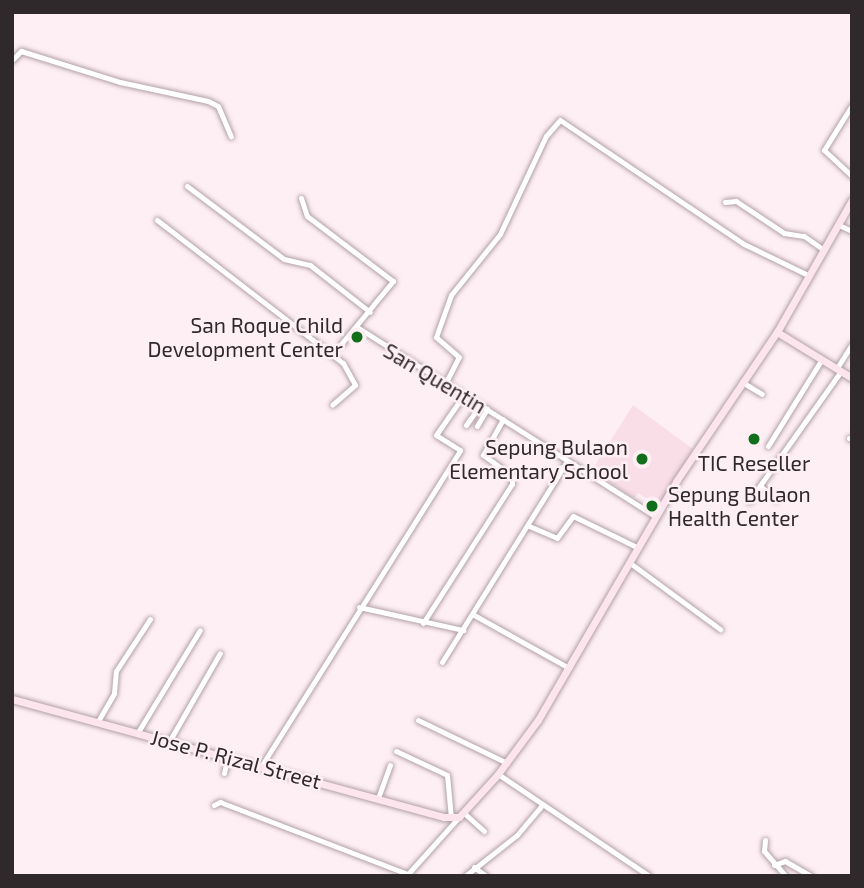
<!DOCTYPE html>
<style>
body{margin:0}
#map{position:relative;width:864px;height:888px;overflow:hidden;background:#feeff4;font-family:"Exo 2",sans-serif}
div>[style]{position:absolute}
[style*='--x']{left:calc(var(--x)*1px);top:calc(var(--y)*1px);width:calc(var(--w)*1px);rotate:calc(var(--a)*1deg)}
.built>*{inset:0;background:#f9dee8}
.roads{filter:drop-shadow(0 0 2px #b2a1a7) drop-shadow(0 0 2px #b2a1a7)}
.street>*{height:5px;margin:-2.5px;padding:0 2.5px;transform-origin:2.5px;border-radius:2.5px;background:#fff}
.secondary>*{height:7px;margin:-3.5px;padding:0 3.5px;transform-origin:3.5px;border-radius:3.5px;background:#fde5ee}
.dots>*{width:19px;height:19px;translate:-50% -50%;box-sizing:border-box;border:4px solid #feeff4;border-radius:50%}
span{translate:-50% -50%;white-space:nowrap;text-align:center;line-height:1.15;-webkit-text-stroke:5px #feeff4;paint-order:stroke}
.poi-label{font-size:21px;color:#30292c}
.right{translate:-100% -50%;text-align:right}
.left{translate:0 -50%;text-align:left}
.street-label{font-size:21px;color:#30292c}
.frame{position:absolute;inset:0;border:14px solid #30292c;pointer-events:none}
</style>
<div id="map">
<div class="built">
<div style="clip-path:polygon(633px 405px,693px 449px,659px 506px,638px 493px,634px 498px,592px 470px)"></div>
</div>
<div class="roads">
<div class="street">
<div style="--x:12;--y:60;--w:13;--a:-45"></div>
<div style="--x:21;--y:51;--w:104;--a:17.4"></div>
<div style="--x:120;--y:82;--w:90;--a:12.2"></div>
<div style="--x:208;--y:101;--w:11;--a:27"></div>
<div style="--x:218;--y:106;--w:33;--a:67"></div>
<div style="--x:852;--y:105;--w:53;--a:121.9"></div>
<div style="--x:824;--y:150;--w:38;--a:43"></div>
<div style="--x:187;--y:186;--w:121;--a:37"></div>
<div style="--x:284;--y:259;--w:27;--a:13"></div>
<div style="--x:310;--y:265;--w:76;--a:38.1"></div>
<div style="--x:301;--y:198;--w:19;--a:72"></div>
<div style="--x:307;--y:216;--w:108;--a:37.1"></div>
<div style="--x:393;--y:281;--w:82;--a:129.5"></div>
<div style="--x:725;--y:202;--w:11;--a:-5"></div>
<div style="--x:736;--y:201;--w:58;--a:33.7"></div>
<div style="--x:784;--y:233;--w:20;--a:9"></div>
<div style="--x:804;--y:236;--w:24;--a:35"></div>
<div style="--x:157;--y:220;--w:235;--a:37.6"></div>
<div style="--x:343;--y:363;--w:25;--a:61"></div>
<div style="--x:355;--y:385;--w:30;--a:139"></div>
<div style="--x:839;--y:225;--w:14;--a:25"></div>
<div style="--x:357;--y:327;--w:354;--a:32.4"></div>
<div style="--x:837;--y:368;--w:28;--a:-58"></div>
<div style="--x:742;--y:382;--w:23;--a:31"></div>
<div style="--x:445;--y:384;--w:30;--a:-63"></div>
<div style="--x:459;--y:357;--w:30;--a:-139"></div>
<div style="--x:436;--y:337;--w:45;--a:-70.3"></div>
<div style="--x:451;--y:295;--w:78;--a:-51.2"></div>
<div style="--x:500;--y:234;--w:108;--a:-64.9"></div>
<div style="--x:546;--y:136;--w:21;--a:-49"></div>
<div style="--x:560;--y:120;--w:222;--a:34"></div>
<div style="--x:744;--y:244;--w:71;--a:25.8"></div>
<div style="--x:466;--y:425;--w:24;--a:-55"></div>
<div style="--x:477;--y:426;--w:20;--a:-60"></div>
<div style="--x:849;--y:438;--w:3;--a:18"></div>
<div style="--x:768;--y:446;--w:102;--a:-58.2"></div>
<div style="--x:760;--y:486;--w:21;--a:39"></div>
<div style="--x:749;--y:501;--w:159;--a:-54.7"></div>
<div style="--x:529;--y:526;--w:30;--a:23"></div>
<div style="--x:557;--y:538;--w:27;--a:-54"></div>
<div style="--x:573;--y:516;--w:73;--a:25.9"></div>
<div style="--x:630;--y:563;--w:112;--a:36.3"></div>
<div style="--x:359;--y:607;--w:107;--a:12.5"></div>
<div style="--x:474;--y:615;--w:109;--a:29.2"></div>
<div style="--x:423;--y:623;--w:165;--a:-57.4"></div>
<div style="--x:512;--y:484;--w:8;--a:-90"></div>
<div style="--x:512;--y:476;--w:36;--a:-144"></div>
<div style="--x:483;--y:455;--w:41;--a:-60.9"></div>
<div style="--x:442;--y:662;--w:237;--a:-58.1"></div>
<div style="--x:418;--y:720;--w:99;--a:25.8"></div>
<div style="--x:97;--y:723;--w:34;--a:-60"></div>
<div style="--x:114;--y:693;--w:22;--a:-85"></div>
<div style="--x:116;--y:671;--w:62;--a:-56.8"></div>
<div style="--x:138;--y:732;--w:119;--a:-58.7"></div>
<div style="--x:170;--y:740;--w:100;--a:-60.1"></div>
<div style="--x:396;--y:751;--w:56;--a:25.2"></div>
<div style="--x:447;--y:775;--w:43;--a:84.7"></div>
<div style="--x:262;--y:765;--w:372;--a:-57.8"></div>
<div style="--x:460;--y:450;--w:28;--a:-148"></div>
<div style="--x:436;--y:435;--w:47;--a:-55.3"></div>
<div style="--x:224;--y:773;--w:17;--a:-77"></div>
<div style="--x:498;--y:774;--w:182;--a:34"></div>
<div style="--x:378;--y:798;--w:35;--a:-70"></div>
<div style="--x:214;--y:805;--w:7;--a:-27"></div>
<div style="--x:220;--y:802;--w:201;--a:21"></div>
<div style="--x:464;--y:813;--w:27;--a:42"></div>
<div style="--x:765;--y:840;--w:11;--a:95"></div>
<div style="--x:764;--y:851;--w:33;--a:49"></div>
<div style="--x:774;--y:865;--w:12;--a:-20"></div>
<div style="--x:785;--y:861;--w:30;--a:30"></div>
<div style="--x:474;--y:867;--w:15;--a:37"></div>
<div style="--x:407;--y:875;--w:78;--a:-48.1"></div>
<div style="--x:465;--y:876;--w:66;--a:-38.3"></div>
<div style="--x:517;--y:835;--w:38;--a:-50"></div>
</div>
<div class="secondary">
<div style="--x:777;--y:332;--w:88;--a:31.5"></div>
<div style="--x:12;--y:699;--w:448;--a:15.3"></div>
<div style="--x:444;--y:817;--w:15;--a:0"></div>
<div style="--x:459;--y:817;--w:58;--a:-47.8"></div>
<div style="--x:498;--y:774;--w:67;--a:-53.5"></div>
<div style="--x:538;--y:720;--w:277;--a:-59.9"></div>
<div style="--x:677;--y:480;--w:179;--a:-56"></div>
<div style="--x:777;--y:332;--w:152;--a:-60.4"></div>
</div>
</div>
<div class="dots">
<div style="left:357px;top:337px;background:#116e1a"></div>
<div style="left:754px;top:439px;background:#116e1a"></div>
<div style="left:642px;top:459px;background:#116e1a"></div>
<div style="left:652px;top:506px;background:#116e1a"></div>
</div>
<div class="poi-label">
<span class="right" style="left:343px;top:337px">San Roque Child<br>Development Center</span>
<span class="right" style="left:628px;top:459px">Sepung Bulaon<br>Elementary School</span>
<span style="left:754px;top:463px">TIC Reseller</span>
<span class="left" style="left:668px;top:506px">Sepung Bulaon<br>Health Center</span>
</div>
<div class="street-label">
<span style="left:435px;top:378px;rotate:31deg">San Quentin</span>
<span style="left:236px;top:759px;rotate:15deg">Jose P. Rizal Street</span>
</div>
<div class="frame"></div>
</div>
